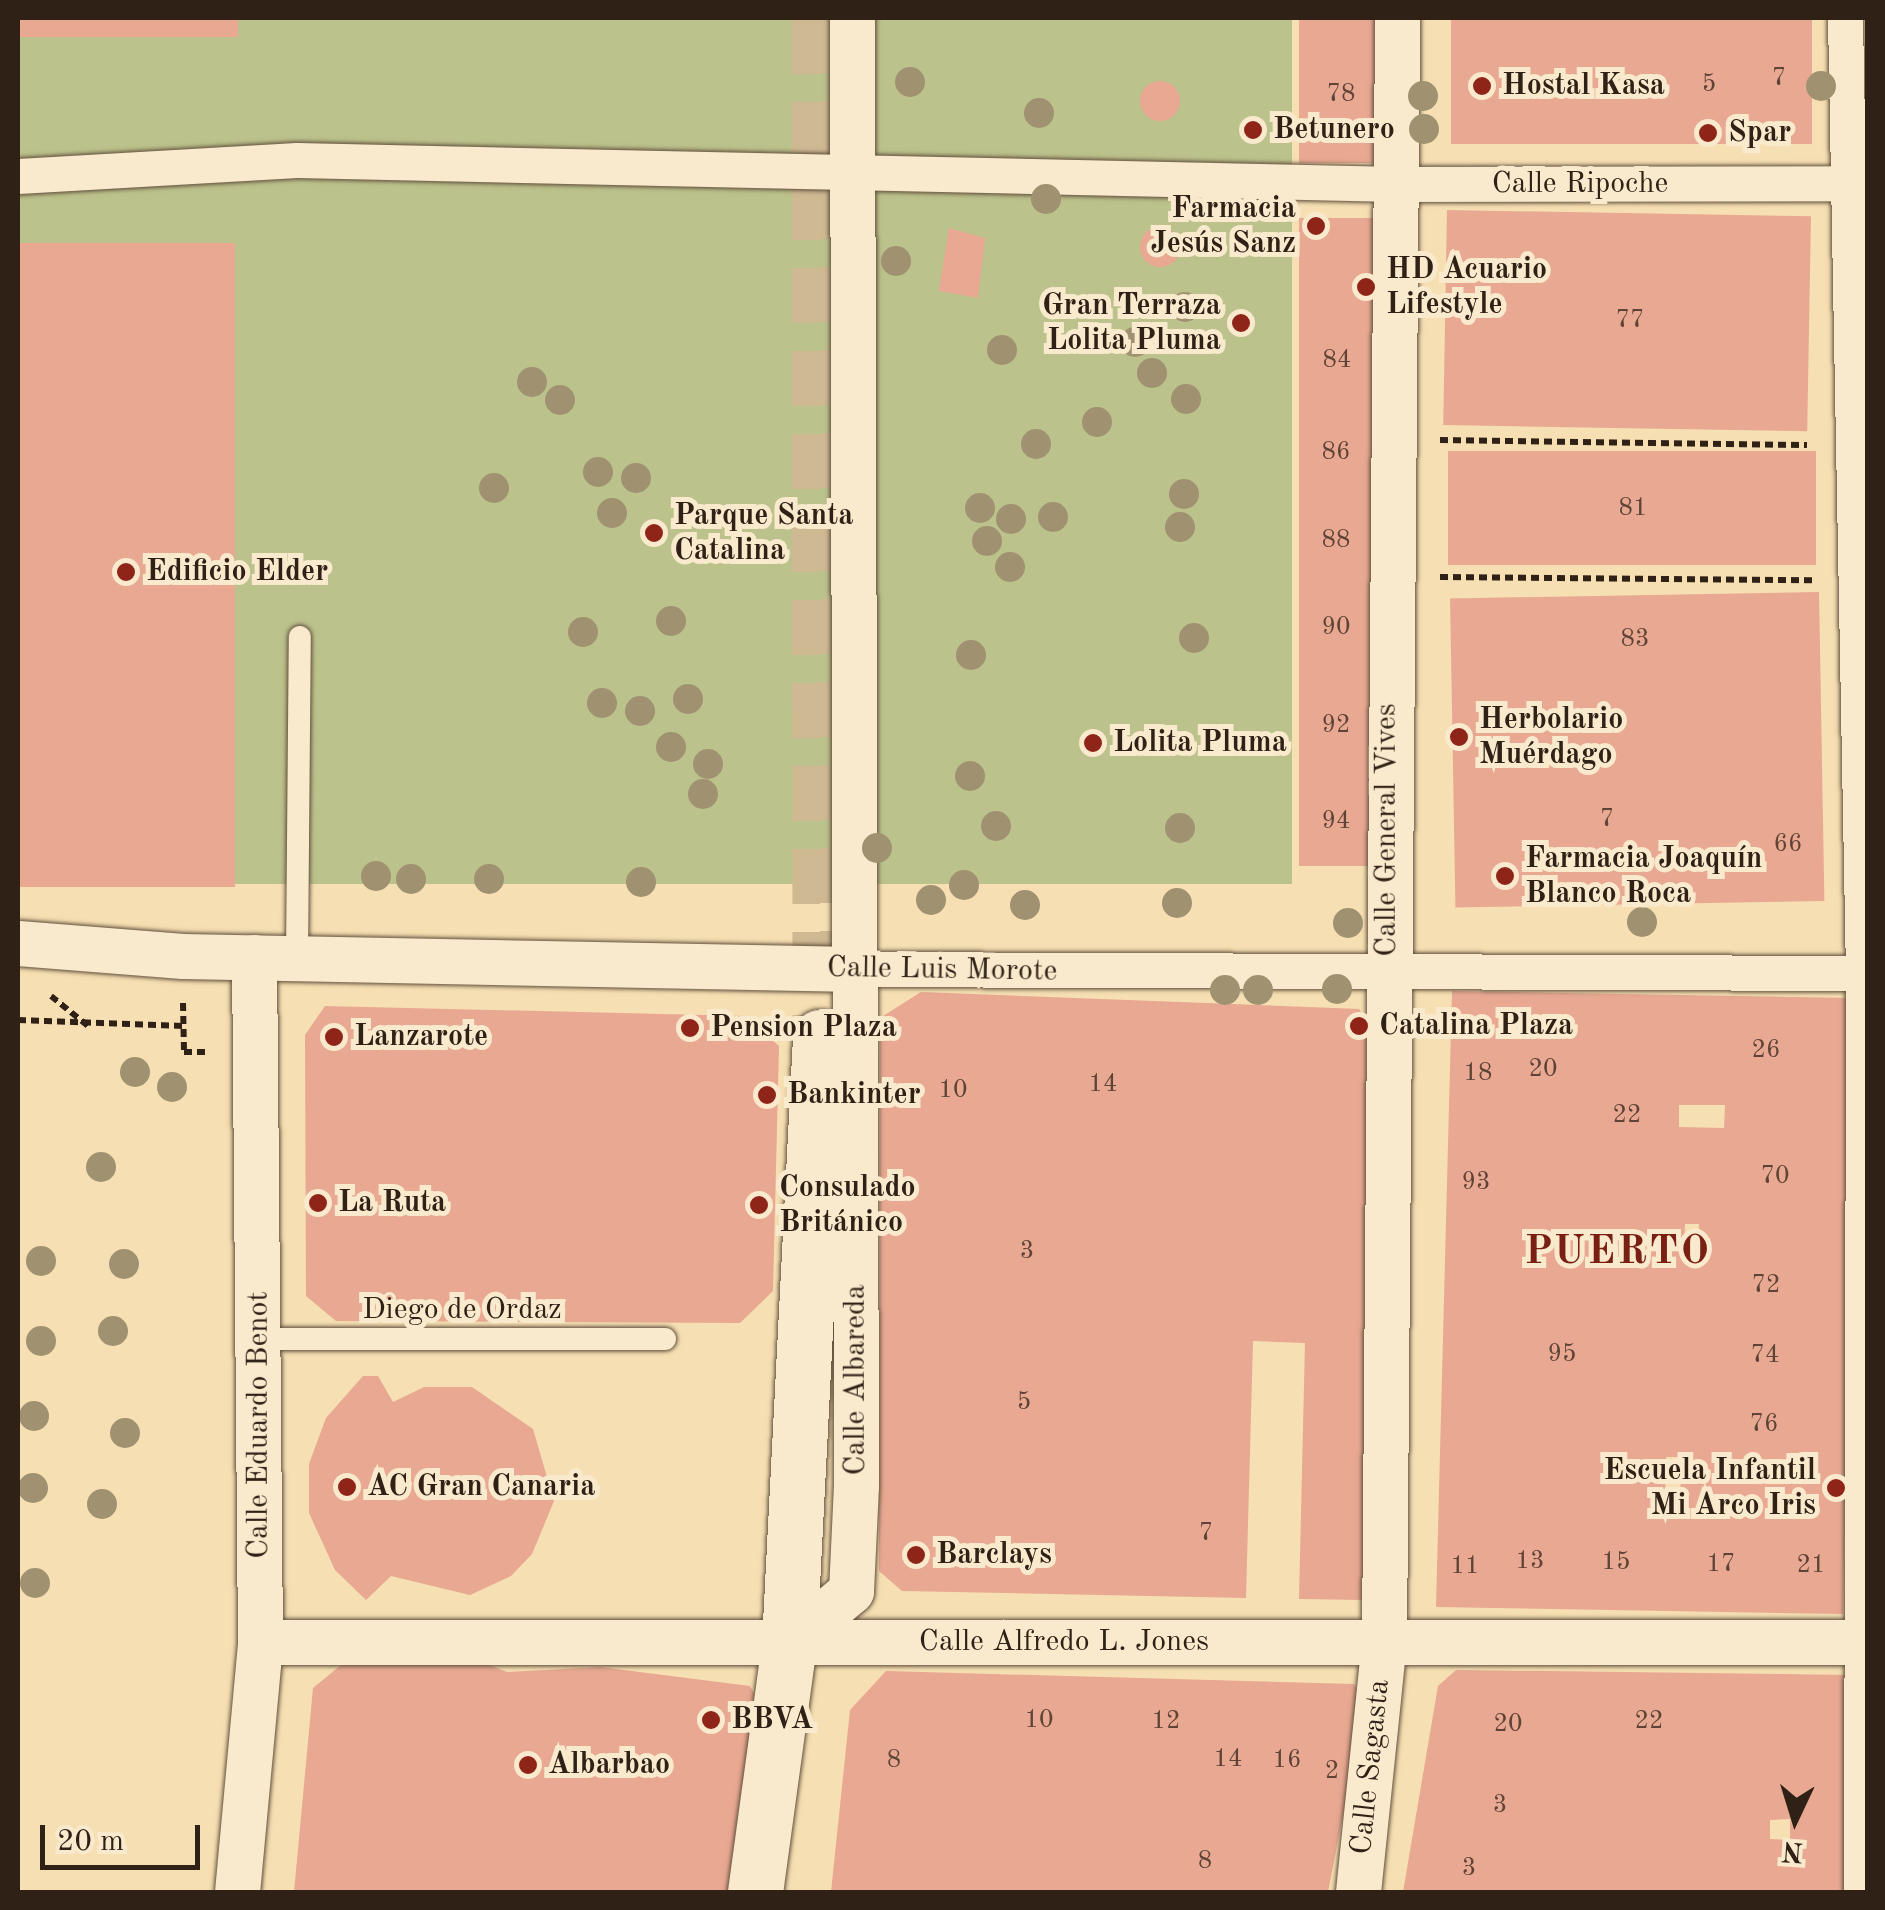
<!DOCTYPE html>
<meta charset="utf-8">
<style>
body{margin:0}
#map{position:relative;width:1885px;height:1910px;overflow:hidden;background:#f6dfb2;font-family:"Old Standard TT",serif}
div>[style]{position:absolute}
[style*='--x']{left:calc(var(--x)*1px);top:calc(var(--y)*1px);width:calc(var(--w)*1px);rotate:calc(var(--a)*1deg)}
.green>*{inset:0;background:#bcc28c;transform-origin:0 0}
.building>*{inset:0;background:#e8a891;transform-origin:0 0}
.round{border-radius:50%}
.tertiary-tunnel>*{height:55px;margin-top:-27.5px;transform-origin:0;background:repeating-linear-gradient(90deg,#ceb993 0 55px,transparent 0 83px)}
.path>*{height:6px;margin-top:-3px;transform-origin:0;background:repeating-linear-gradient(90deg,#302117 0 8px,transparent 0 13px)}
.roads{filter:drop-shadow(0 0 2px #62503e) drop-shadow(0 0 2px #62503e)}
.service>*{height:22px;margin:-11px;padding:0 11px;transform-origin:11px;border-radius:11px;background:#f9eacd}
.pedestrian>*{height:35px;margin:-17.5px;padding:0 17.5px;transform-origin:17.5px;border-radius:17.5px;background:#f9eacd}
.minor>*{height:45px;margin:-22.5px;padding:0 22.5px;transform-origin:22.5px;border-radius:22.5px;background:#f9eacd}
.tertiary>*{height:55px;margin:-27.5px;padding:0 27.5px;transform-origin:27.5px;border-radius:27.5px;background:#f9eacd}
.trees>*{width:30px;height:30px;margin:-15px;border-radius:50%;background:#a09170}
.dots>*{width:28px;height:28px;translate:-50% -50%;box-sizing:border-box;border:5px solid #f9eacd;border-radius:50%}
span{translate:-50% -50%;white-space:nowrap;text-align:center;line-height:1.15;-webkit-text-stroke:10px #f9eacd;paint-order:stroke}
.number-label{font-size:25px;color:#5e4336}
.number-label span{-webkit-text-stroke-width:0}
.poi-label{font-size:30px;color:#302117;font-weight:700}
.left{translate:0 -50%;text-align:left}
.right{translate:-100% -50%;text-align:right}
.street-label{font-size:30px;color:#302117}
.district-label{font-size:40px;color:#7a1f14;font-weight:700;letter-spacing:2.5px}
.frame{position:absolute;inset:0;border:20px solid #302117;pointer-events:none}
.north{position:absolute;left:1745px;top:1770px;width:100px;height:100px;-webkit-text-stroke:8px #f9eacd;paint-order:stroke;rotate:184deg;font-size:28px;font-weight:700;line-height:40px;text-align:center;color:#302117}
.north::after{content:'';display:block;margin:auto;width:35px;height:45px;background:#302117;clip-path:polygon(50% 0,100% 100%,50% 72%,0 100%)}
.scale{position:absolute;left:40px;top:1825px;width:160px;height:45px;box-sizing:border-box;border:5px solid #302117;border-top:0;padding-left:12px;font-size:30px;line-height:35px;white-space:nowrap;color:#302117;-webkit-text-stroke:8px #f9eacd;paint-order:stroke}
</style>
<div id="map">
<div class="green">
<div style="left:18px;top:18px;width:1274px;height:866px"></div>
</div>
<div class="building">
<div style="left:18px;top:18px;width:220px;height:19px"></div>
<div style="left:1299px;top:18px;width:84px;height:145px"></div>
<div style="left:1451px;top:18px;width:361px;height:126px"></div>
<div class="round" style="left:1140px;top:81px;width:40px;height:40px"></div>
<div style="left:1447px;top:210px;width:364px;height:215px;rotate:1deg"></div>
<div style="left:1299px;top:218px;width:76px;height:648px"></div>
<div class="round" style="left:1140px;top:227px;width:40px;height:40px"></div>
<div style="clip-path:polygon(949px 228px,985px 238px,978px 298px,939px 291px)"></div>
<div style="left:235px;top:243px;width:644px;height:218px;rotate:90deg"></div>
<div style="left:1448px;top:451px;width:368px;height:114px"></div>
<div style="left:1819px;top:592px;width:309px;height:369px;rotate:89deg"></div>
<div style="clip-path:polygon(evenodd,1452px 991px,1853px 998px,1843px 1614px,1436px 1607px,1452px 991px,1679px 1105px,1725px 1105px,1724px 1128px,1679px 1127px,1679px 1105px,1452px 991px,1685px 1224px,1699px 1224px,1698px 1252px,1684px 1252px,1685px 1224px,1452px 991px,1666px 1457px,1681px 1457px,1680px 1517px,1665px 1517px,1666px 1457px)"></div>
<div style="clip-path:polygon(921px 992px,1359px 1009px,1375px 1033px,1363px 1600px,1299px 1599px,1305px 1343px,1253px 1341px,1246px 1598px,902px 1591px,879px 1571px,880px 1018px)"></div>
<div style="clip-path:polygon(325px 1006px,745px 1016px,779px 1046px,773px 1291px,740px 1323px,336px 1321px,306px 1296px,305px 1035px)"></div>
<div style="clip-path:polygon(363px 1376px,378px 1376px,393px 1402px,424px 1387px,472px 1387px,533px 1429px,554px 1501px,532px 1554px,511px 1576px,470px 1595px,391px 1576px,366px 1600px,335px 1570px,309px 1513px,309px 1464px,326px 1418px)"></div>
<div style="clip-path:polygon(347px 1660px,482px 1662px,507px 1672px,600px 1667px,750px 1686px,756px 1697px,734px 1892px,294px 1892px,313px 1688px)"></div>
<div style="clip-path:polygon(evenodd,1456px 1670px,1853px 1675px,1851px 1892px,1403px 1892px,1438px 1686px,1456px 1670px,1790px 1819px,1790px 1840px,1770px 1839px,1770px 1820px,1790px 1819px)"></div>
<div style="clip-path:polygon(886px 1671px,1354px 1684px,1365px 1702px,1328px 1892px,831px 1892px,850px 1710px)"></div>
</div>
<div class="tertiary-tunnel">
<div style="--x:819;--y:18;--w:1019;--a:89.94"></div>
</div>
<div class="path">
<div style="--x:1440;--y:440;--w:367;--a:0.8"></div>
<div style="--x:1440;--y:577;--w:372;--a:0.5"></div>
<div style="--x:51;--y:996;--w:48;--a:39"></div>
<div style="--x:183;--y:1003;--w:49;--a:88.8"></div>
<div style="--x:184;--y:1052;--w:24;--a:0"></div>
<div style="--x:18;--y:1020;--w:166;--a:2.1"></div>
</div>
<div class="roads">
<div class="service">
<div style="--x:297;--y:957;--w:320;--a:-89.5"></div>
<div style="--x:259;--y:1339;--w:406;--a:0"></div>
</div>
<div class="pedestrian">
<div style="--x:1845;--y:18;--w:955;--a:88.92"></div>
<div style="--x:1863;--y:973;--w:919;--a:90.12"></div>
<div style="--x:18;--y:176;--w:279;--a:-3.3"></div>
<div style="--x:297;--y:160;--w:1100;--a:1.25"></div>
<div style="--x:1397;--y:184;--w:471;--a:-0.1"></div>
<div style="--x:856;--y:969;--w:1012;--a:0.23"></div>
</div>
<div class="minor">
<div style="--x:18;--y:943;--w:165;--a:4.5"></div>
<div style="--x:182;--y:956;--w:674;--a:1.1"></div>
<div style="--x:260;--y:1642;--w:1608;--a:0"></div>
<div style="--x:789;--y:1643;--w:81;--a:-40"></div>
<div style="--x:851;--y:1591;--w:105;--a:-87.3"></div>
<div style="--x:856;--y:1486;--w:1468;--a:-90.16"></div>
<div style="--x:237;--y:1892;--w:251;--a:-84.7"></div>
<div style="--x:260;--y:1642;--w:685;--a:-90.5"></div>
<div style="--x:1358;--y:1892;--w:251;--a:-84.1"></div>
<div style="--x:1384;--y:1642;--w:1624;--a:-89.54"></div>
</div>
<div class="tertiary">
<div style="--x:755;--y:1892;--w:251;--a:-82.2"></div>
<div style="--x:789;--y:1643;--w:607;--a:-87.07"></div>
</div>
</div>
<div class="trees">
<div style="left:910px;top:82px"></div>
<div style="left:1821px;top:86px"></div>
<div style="left:1423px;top:96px"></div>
<div style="left:1039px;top:113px"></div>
<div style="left:1424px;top:129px"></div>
<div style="left:1046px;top:199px"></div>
<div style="left:896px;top:261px"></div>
<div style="left:1185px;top:307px"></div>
<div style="left:1135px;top:342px"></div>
<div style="left:1002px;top:350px"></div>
<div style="left:1152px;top:373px"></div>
<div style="left:532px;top:382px"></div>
<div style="left:1186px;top:399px"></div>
<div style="left:560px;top:400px"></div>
<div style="left:1097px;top:422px"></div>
<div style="left:1036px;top:444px"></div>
<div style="left:598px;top:472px"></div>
<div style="left:636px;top:478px"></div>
<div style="left:494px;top:488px"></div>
<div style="left:1184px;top:494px"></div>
<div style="left:980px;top:508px"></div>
<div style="left:612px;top:513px"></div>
<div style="left:1053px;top:517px"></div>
<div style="left:1011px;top:519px"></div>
<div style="left:1180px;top:527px"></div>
<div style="left:987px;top:541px"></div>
<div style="left:1010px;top:567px"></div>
<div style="left:671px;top:621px"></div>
<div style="left:583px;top:632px"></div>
<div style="left:1194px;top:638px"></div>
<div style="left:971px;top:655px"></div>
<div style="left:688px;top:699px"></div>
<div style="left:602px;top:703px"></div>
<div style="left:640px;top:711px"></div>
<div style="left:671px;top:747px"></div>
<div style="left:708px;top:764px"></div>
<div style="left:970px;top:776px"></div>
<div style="left:703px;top:794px"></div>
<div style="left:996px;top:826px"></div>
<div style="left:1180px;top:828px"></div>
<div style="left:877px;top:848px"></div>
<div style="left:376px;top:876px"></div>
<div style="left:411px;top:879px"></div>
<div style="left:489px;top:879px"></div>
<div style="left:641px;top:882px"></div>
<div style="left:964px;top:885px"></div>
<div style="left:931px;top:900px"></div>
<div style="left:1177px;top:903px"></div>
<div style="left:1025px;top:905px"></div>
<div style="left:1642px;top:922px"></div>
<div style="left:1348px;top:923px"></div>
<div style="left:1337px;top:989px"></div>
<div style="left:1225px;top:990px"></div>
<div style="left:1258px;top:990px"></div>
<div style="left:135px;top:1072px"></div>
<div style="left:172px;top:1087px"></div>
<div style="left:101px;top:1167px"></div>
<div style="left:41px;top:1261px"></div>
<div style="left:124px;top:1264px"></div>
<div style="left:113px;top:1331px"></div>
<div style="left:41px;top:1341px"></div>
<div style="left:34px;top:1416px"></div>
<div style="left:125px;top:1433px"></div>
<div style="left:33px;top:1488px"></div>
<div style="left:102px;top:1504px"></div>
<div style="left:35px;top:1583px"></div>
</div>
<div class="dots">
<div style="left:1482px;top:86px;background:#8f2418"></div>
<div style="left:1253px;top:130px;background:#8f2418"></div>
<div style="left:1708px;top:133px;background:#8f2418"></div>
<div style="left:1316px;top:226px;background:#8f2418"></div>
<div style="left:1366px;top:287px;background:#8f2418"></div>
<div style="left:1241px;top:323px;background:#8f2418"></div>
<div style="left:654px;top:533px;background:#8f2418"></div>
<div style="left:126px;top:572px;background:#8f2418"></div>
<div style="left:1459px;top:737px;background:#8f2418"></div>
<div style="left:1093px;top:743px;background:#8f2418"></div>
<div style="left:1505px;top:876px;background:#8f2418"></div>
<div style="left:1359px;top:1026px;background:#8f2418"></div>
<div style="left:690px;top:1028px;background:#8f2418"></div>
<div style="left:334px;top:1037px;background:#8f2418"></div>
<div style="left:767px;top:1095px;background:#8f2418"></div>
<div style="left:318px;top:1203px;background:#8f2418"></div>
<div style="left:759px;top:1205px;background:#8f2418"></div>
<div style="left:347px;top:1487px;background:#8f2418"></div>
<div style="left:1836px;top:1488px;background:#8f2418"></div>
<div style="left:916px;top:1555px;background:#8f2418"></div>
<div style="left:711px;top:1720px;background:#8f2418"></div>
<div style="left:528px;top:1765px;background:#8f2418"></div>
</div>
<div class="number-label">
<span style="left:1779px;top:79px">7</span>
<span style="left:1709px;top:85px">5</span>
<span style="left:1341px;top:95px">78</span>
<span style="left:1630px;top:321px">77</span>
<span style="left:1337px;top:361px">84</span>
<span style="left:1336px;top:453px">86</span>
<span style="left:1633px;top:509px">81</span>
<span style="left:1336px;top:541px">88</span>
<span style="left:1336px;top:628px">90</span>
<span style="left:1635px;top:640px">83</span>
<span style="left:1336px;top:726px">92</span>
<span style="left:1607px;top:820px">7</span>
<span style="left:1336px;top:822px">94</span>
<span style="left:1788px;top:845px">66</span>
<span style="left:1766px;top:1051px">26</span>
<span style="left:1543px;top:1070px">20</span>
<span style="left:1478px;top:1074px">18</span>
<span style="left:1103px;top:1085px">14</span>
<span style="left:953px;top:1091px">10</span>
<span style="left:1627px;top:1116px">22</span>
<span style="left:1775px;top:1177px">70</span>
<span style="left:1476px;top:1183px">93</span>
<span style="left:1027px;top:1252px">3</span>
<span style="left:1766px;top:1286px">72</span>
<span style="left:1562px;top:1355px">95</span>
<span style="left:1765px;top:1356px">74</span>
<span style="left:1024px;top:1403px">5</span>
<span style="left:1764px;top:1425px">76</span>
<span style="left:1206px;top:1534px">7</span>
<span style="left:1530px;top:1562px">13</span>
<span style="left:1616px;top:1563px">15</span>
<span style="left:1721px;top:1565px">17</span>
<span style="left:1811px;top:1566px">21</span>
<span style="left:1465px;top:1567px">11</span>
<span style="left:1039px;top:1721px">10</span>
<span style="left:1166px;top:1722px">12</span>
<span style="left:1649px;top:1722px">22</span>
<span style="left:1508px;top:1725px">20</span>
<span style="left:1228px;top:1760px">14</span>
<span style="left:894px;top:1761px">8</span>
<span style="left:1287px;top:1761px">16</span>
<span style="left:1332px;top:1772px">2</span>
<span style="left:1500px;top:1806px">3</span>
<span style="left:1205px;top:1862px">8</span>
<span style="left:1469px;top:1869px">3</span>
</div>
<div class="poi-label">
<span class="left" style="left:1502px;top:86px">Hostal Kasa</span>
<span class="left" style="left:1273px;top:130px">Betunero</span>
<span class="left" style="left:1728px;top:133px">Spar</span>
<span class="right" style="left:1296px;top:226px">Farmacia<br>Jesús Sanz</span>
<span class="left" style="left:1386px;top:287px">HD Acuario<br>Lifestyle</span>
<span class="right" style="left:1221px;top:323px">Gran Terraza<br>Lolita Pluma</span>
<span class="left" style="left:674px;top:533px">Parque Santa<br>Catalina</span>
<span class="left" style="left:146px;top:572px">Edificio Elder</span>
<span class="left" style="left:1479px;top:737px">Herbolario<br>Muérdago</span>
<span class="left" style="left:1113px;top:743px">Lolita Pluma</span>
<span class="left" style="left:1525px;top:876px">Farmacia Joaquín<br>Blanco Roca</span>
<span class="left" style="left:1379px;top:1026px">Catalina Plaza</span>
<span class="left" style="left:710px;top:1028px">Pension Plaza</span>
<span class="left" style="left:354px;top:1037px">Lanzarote</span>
<span class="left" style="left:787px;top:1095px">Bankinter</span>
<span class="left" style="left:779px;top:1205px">Consulado<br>Británico</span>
<span class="left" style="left:338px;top:1203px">La Ruta</span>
<span class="right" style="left:1816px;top:1488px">Escuela Infantil<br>Mi Arco Iris</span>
<span class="left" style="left:367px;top:1487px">AC Gran Canaria</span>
<span class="left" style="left:936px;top:1555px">Barclays</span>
<span class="left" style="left:731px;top:1720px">BBVA</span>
<span class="left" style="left:548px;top:1765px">Albarbao</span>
</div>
<div class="street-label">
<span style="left:1580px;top:184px">Calle Ripoche</span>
<span style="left:1387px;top:830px;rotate:-90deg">Calle General Vives</span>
<span style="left:942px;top:970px;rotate:1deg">Calle Luis Morote</span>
<span style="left:462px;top:1310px">Diego de Ordaz</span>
<span style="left:856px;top:1380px;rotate:-90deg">Calle Albareda</span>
<span style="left:259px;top:1425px;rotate:-90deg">Calle Eduardo Benot</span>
<span style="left:1064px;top:1642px">Calle Alfredo L. Jones</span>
<span style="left:1371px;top:1767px;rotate:-84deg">Calle Sagasta</span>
</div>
<div class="district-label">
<span style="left:1618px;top:1253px">PUERTO</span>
</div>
<div class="frame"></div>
<div class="north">N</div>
<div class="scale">20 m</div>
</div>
